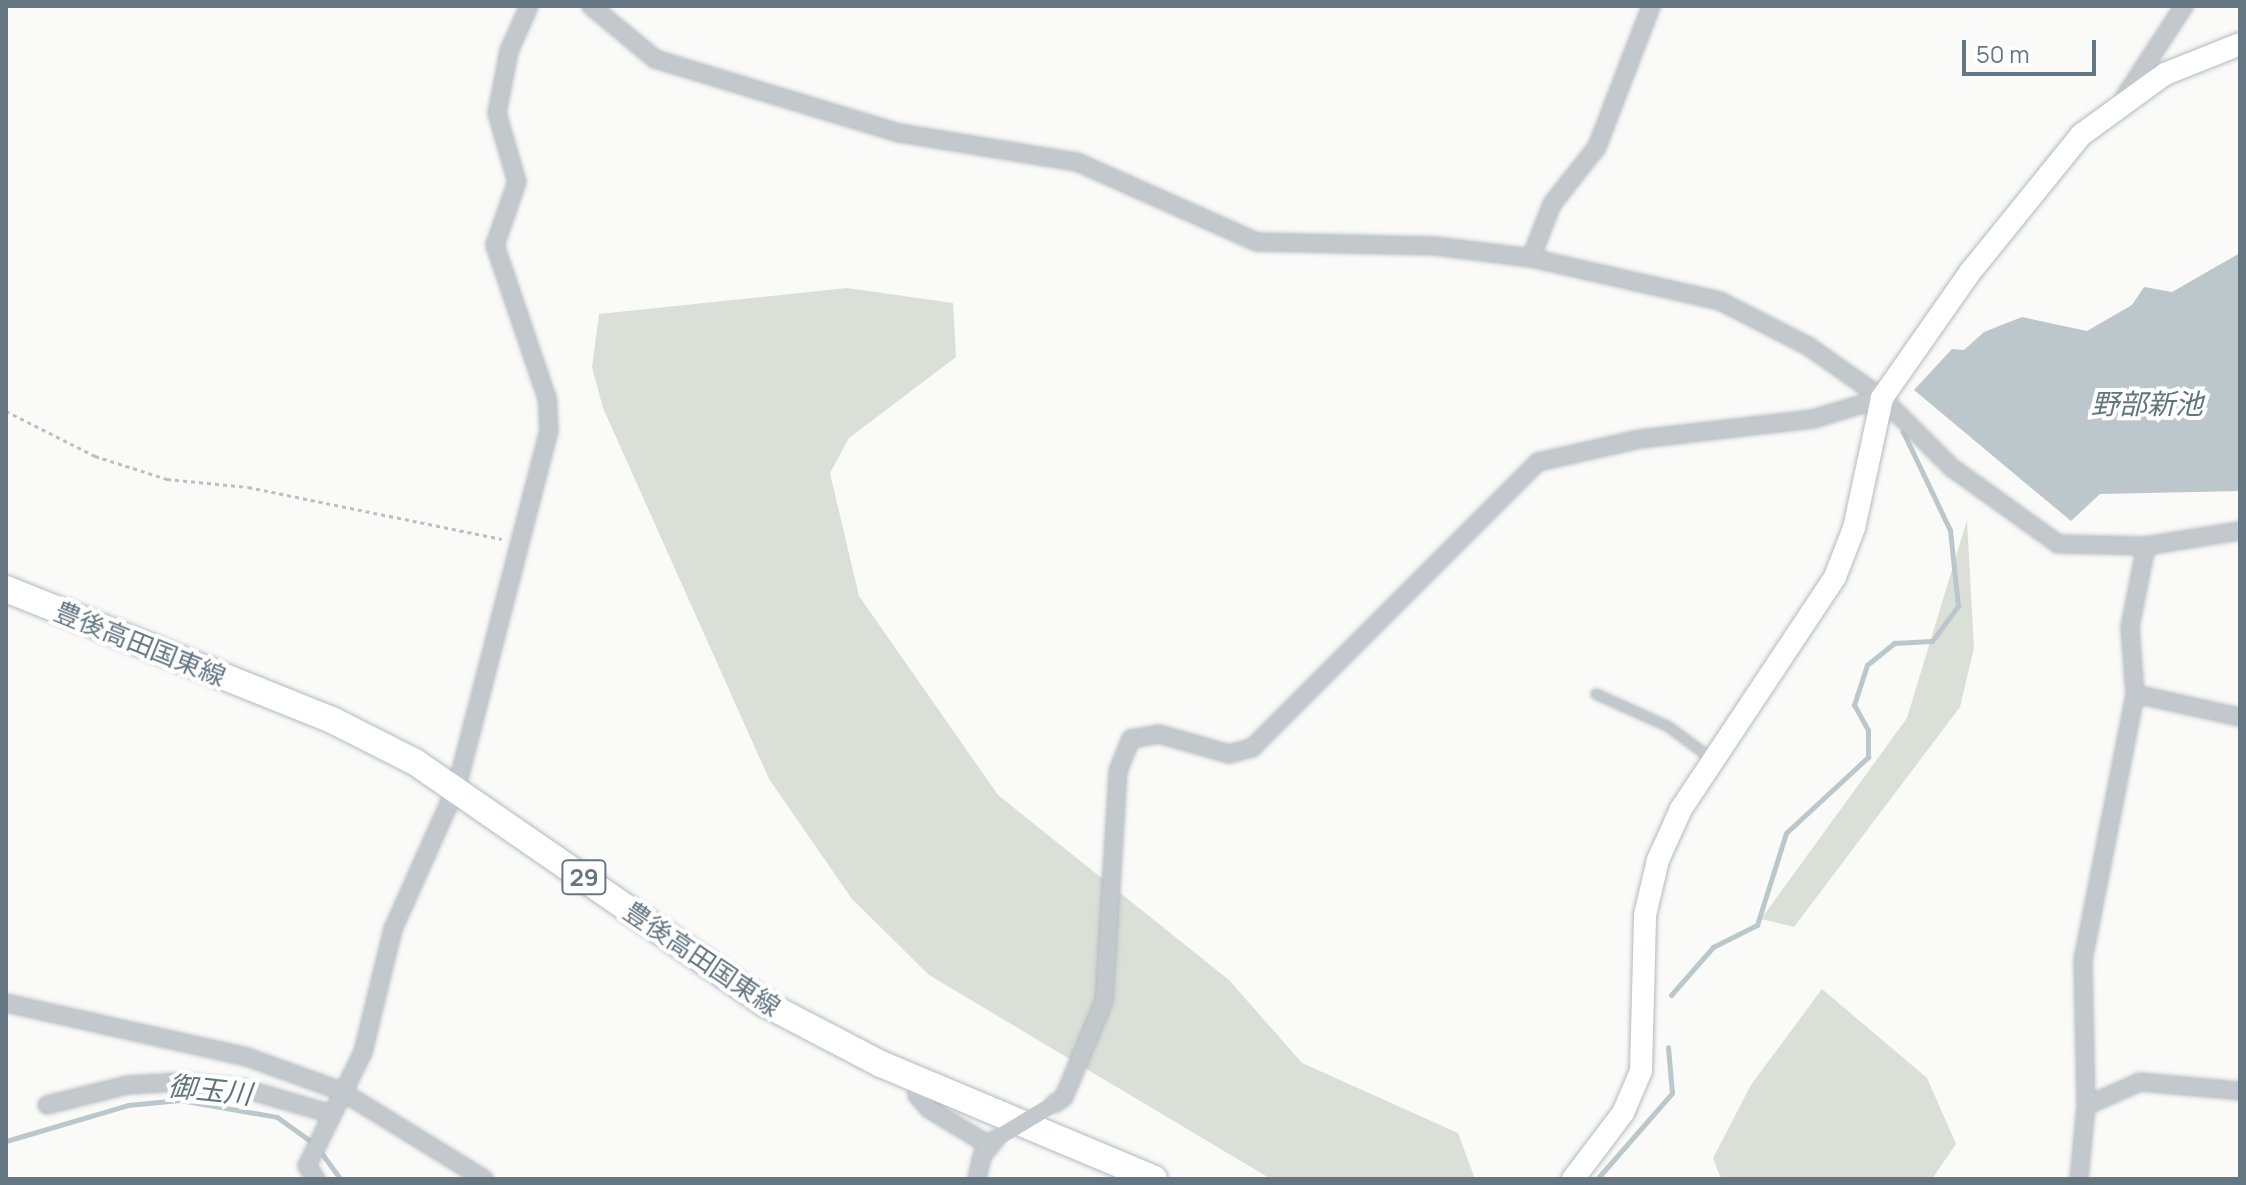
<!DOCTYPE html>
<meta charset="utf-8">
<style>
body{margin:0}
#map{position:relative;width:2246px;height:1185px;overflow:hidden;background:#fafaf8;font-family:Manrope,"Noto Sans JP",sans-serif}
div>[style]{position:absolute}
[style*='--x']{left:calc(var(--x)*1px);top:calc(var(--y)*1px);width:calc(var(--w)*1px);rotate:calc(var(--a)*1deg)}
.green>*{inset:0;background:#dadfd7}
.water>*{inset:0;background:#bbc7cb}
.stream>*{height:5px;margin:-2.5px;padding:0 2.5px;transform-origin:2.5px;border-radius:2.5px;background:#bbc7cb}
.path>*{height:3px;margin-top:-1.5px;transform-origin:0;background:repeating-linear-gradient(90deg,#bbbfc2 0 4px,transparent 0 8px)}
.roads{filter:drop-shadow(0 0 2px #b3babf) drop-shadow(0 0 2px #b3babf)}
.lane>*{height:8px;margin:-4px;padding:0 4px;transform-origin:4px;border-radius:4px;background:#c3c8cc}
.street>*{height:16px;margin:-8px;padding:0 8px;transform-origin:8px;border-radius:8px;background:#c3c8cc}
.secondary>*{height:22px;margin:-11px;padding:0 11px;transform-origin:11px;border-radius:11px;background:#fff}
.primary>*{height:26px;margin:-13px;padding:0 13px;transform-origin:13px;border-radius:13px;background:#fff}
.street-bridge>*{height:16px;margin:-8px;padding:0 8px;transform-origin:8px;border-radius:8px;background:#c3c8cc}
span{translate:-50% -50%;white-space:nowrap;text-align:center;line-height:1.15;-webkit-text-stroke:8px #fff;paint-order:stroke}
.shield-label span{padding:2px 6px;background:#fff;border:2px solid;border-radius:6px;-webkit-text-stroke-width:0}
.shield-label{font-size:24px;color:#657683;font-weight:700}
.street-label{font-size:26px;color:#657683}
.water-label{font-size:28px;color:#60757c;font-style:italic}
.frame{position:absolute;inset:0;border:8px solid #657683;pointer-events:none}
.scale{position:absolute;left:1962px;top:40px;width:134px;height:36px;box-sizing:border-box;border:4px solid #657683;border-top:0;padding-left:10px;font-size:24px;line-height:28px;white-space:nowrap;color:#657683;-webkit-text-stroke:6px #fff;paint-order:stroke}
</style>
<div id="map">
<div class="green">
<div style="clip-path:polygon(847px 288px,953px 303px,956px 357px,849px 438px,830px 473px,859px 596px,998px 795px,1229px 980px,1302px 1063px,1458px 1133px,1475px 1179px,1271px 1179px,929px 975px,852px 899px,769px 779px,603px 408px,592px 367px,599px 314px)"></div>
<div style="clip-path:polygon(1967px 520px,1974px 648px,1960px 707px,1794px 927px,1761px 919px,1907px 718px)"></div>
<div style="clip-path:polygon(1822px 989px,1927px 1078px,1956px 1144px,1932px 1179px,1721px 1179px,1713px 1158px,1751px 1085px)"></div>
</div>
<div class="water">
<div style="clip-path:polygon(2240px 253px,2240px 491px,2100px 494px,2071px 521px,1914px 390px,1952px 349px,1964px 350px,1984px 332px,2022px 317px,2087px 331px,2132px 305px,2144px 287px,2172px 292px)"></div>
</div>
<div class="stream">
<div style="--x:1671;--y:995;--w:64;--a:-48.8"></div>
<div style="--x:1713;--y:947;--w:49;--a:-26.6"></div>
<div style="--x:1757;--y:925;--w:96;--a:-72.5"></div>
<div style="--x:1786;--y:833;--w:112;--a:-42.8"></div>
<div style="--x:1868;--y:757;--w:27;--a:-90"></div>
<div style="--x:1868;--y:730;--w:29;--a:-119"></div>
<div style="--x:1854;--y:705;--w:42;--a:-72"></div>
<div style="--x:1867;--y:665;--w:35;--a:-39"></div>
<div style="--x:1894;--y:643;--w:38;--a:-3"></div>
<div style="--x:1932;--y:641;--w:44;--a:-53.4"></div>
<div style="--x:1958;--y:606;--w:76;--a:-96"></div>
<div style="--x:1950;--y:530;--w:109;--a:-115.6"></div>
<div style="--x:6;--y:1141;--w:127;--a:-16.4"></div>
<div style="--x:128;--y:1105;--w:52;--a:-5.5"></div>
<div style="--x:180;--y:1100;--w:98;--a:9.9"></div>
<div style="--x:277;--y:1117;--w:44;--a:35.8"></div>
<div style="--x:320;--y:1151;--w:34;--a:54"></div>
<div style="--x:1597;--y:1179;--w:114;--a:-48.9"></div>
<div style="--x:1672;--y:1093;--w:46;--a:-95"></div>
</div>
<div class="path">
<div style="--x:6;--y:411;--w:100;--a:26.8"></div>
<div style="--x:95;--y:456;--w:76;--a:17.7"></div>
<div style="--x:167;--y:479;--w:81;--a:5.6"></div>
<div style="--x:248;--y:487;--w:259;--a:11.6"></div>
</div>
<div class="roads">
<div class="lane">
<div style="--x:1596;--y:694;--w:80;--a:24.3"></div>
<div style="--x:1669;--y:727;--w:54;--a:36.7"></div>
</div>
<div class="street">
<div style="--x:591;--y:6;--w:83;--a:39.6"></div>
<div style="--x:655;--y:59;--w:255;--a:16.9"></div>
<div style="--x:899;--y:133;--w:180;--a:9.3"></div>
<div style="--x:1077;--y:162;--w:197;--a:24"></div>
<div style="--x:1257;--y:242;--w:178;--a:1.3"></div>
<div style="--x:1435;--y:246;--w:97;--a:7.1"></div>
<div style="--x:1531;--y:258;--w:194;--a:12.8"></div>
<div style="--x:1720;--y:301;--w:99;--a:27.1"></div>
<div style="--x:1808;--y:346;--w:90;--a:35.1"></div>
<div style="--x:1882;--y:398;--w:98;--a:45"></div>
<div style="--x:1951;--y:467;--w:132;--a:35.7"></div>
<div style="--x:2058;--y:544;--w:88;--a:1.3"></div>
<div style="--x:2146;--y:546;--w:95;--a:-9.1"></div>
<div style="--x:2124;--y:98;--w:110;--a:-56.9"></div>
<div style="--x:1531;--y:258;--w:58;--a:-68.7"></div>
<div style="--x:1552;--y:204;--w:73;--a:-51.7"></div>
<div style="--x:1597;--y:147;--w:151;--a:-69"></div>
<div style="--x:2135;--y:694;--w:107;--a:12.4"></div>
<div style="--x:6;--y:1003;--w:247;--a:12.6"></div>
<div style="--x:247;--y:1057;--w:100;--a:19.9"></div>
<div style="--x:341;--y:1091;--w:168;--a:31.6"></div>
<div style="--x:919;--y:1079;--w:16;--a:97"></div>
<div style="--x:917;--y:1095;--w:18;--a:49"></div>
<div style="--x:929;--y:1109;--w:70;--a:31"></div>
<div style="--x:1054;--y:1104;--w:12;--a:-35"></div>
<div style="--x:1064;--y:1097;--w:104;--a:-67.4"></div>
<div style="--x:1104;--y:1001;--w:230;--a:-86.5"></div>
<div style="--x:1118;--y:771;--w:35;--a:-68"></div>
<div style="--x:1131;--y:739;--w:28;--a:-10"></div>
<div style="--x:1159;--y:734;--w:73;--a:15.9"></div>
<div style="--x:1229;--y:754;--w:24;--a:-15"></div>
<div style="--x:1252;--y:748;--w:404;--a:-45"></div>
<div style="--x:1538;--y:462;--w:105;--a:-12.7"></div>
<div style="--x:1640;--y:439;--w:174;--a:-6.6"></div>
<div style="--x:1813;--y:419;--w:72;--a:-16.9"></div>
<div style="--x:47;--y:1105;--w:83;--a:-13.9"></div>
<div style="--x:128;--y:1085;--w:52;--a:-3.3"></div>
<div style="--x:180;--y:1082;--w:65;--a:6.1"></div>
<div style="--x:245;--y:1089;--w:86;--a:16.1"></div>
<div style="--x:2086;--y:1106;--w:59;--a:-24"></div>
<div style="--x:2140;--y:1082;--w:100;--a:5.1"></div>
<div style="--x:316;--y:1179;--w:16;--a:-125"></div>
<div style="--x:307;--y:1166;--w:127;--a:-63.8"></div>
<div style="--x:363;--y:1052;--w:127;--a:-76.3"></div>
<div style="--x:393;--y:929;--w:157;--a:-65.9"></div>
<div style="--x:457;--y:786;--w:367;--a:-75.5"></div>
<div style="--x:549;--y:431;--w:33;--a:-93"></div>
<div style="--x:547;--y:398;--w:162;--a:-108.8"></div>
<div style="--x:495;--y:245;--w:67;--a:-70.8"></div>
<div style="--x:517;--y:182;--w:72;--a:-106.2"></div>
<div style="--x:497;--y:113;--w:63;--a:-79"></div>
<div style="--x:509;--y:51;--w:49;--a:-66"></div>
<div style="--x:977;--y:1179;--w:24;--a:-78"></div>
<div style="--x:982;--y:1156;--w:22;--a:-51"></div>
<div style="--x:2079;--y:1179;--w:73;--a:-84.5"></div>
<div style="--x:2086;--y:1106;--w:146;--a:-91.2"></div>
<div style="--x:2083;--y:960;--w:271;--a:-78.9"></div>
<div style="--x:2135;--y:694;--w:67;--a:-94.3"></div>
<div style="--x:2130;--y:627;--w:83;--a:-78.8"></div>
</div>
<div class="secondary">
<div style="--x:1573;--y:1179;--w:83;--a:-52.9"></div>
<div style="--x:1623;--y:1113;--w:46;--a:-66.8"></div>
<div style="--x:1641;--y:1071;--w:156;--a:-88.5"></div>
<div style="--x:1645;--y:915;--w:57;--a:-76.7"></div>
<div style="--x:1658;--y:860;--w:56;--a:-65.7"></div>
<div style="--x:1681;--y:809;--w:278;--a:-56.4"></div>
<div style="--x:1835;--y:577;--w:53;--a:-68.8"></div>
<div style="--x:1854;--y:528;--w:133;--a:-77.8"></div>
<div style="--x:1882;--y:398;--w:155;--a:-55"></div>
<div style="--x:1971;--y:271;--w:175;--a:-51"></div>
<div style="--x:2081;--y:135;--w:104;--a:-36"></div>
<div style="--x:2165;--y:74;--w:81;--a:-21.8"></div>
</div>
<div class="primary">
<div style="--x:6;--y:589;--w:351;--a:21.9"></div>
<div style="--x:332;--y:720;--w:93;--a:26.8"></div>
<div style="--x:415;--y:762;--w:426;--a:34.6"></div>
<div style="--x:766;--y:1004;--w:130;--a:27.6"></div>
<div style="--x:881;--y:1064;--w:296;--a:22.8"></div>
</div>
</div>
<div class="street-bridge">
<div style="--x:999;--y:1137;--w:64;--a:-31"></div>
</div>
<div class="shield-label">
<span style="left:584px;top:877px">29</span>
</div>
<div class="street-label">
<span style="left:140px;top:644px;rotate:22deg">豊後高田国東線</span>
<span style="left:702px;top:959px;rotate:34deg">豊後高田国東線</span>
</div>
<div class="water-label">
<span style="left:2147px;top:403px">野部新池</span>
<span style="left:210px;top:1089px;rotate:6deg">御玉川</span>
</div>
<div class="frame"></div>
<div class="scale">50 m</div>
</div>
